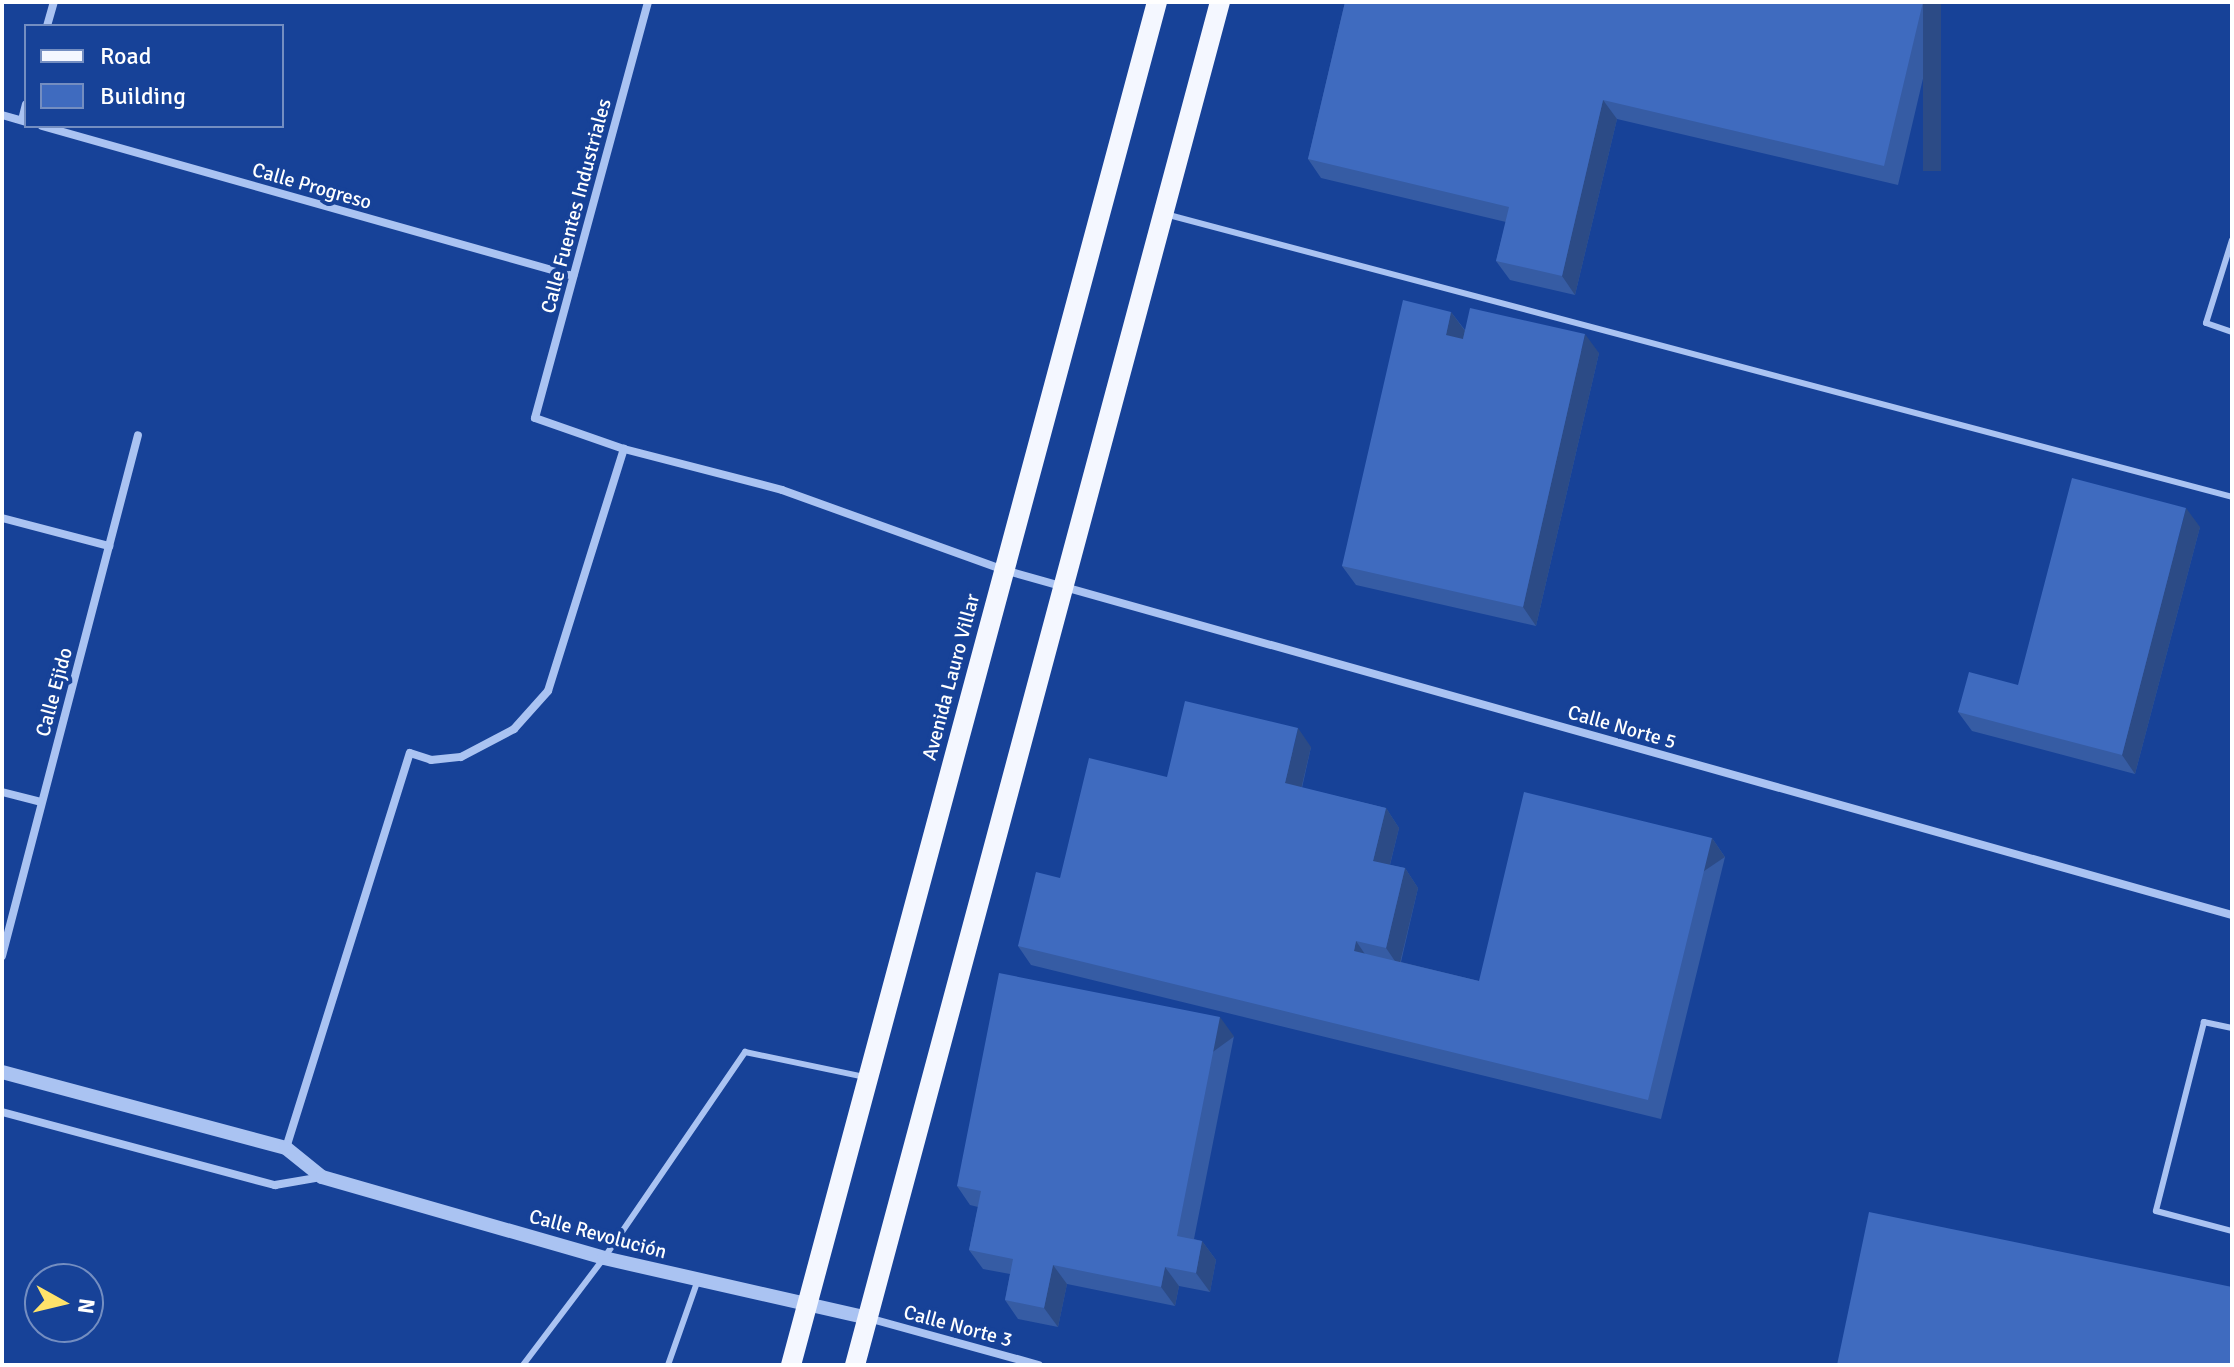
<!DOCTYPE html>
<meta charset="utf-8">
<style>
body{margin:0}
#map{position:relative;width:2234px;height:1367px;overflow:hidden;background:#174298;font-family:Signika,sans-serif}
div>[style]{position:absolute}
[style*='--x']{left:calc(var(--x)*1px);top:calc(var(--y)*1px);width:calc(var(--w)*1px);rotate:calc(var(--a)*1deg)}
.service>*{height:6px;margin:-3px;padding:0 3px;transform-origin:3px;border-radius:3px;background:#aac3f2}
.minor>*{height:8px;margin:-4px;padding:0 4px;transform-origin:4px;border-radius:4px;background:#aac3f2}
.tertiary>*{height:14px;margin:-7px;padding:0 7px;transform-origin:7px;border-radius:7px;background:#aac3f2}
.primary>*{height:20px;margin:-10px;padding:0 10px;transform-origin:10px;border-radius:10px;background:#f4f7ff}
.wall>*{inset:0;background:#365ca4}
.shaded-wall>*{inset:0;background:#2c4b86;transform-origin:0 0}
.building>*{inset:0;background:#3f6bbf}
span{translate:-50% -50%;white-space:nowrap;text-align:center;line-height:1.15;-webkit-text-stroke:8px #174298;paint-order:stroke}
.street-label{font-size:20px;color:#fff}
.frame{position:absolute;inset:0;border:4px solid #fff;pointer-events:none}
.legend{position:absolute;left:24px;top:24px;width:260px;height:104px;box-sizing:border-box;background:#174298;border:2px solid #748ec1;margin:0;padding:10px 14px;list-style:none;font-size:24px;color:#fff}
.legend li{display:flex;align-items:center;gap:16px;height:40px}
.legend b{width:40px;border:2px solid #748ec1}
.north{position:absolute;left:24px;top:1263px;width:80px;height:80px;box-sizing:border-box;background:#174298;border:2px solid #748ec1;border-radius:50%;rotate:98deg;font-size:22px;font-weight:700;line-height:32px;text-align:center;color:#fff}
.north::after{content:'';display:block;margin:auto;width:28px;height:36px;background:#ffe36a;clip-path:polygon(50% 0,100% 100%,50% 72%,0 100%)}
</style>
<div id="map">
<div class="service">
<div style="--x:1165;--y:214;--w:1104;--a:14.85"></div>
<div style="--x:2232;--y:240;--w:87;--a:107.4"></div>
<div style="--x:2206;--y:323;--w:28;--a:19"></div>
<div style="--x:2232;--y:1028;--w:29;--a:-168"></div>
<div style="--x:2204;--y:1022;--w:195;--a:104.3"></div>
<div style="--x:2156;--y:1211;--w:79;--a:14.7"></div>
<div style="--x:523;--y:1365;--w:134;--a:-52.9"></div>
<div style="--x:604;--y:1258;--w:250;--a:-55.6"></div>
<div style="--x:745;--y:1052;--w:123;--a:11.8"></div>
<div style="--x:668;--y:1365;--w:90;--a:-70.6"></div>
</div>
<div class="minor">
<div style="--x:648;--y:2;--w:431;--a:105.2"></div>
<div style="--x:535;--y:418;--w:94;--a:19.2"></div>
<div style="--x:624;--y:449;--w:163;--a:14.5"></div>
<div style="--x:782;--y:490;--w:236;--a:19.8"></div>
<div style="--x:1004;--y:570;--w:1276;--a:15.69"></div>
<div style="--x:47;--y:26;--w:25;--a:-74"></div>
<div style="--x:2;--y:115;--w:25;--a:16"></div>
<div style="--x:22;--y:120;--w:16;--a:-76"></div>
<div style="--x:42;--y:126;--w:552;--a:15.77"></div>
<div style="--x:2;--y:518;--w:111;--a:14.7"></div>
<div style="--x:2;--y:792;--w:40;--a:14.4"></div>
<div style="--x:2;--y:956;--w:538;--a:-75.37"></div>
<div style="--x:2;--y:1112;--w:283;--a:15"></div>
<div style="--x:275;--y:1185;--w:48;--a:-9.7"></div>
<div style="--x:286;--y:1148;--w:414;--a:-72.6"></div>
<div style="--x:410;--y:753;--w:22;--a:18"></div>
<div style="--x:431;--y:760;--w:30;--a:-6"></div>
<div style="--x:461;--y:757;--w:60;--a:-27.8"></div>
<div style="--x:514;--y:729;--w:51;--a:-48.2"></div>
<div style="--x:548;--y:691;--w:254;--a:-72.6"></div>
<div style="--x:868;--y:1318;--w:177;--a:15.4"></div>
</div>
<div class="tertiary">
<div style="--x:2;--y:1072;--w:294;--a:15"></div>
<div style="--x:286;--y:1148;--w:46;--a:38.9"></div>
<div style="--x:322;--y:1177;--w:293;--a:16"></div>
<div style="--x:604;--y:1258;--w:271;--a:12.8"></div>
</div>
<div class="primary">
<div style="--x:791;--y:1365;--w:1411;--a:-74.97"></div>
<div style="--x:855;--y:1365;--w:1411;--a:-75.01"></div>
</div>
<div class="wall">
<div style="clip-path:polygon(1345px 2px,1941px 2px,1898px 185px,1617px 119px,1575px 295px,1510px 280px,1496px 261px,1506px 222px,1321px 178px,1308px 159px)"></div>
<div style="clip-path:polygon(1451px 312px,1465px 330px,1599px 353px,1536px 626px,1356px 585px,1342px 566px)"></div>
<div style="clip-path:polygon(2200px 527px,2135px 774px,1972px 731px,1958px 712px,2018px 685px)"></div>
<div style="clip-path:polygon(1311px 747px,1302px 788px,1386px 808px,1399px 828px,1390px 865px,1405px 868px,1418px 888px,1401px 962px,1479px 981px,1712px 838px,1725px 857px,1661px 1119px,1031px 965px,1018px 946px,1060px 878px,1167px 777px)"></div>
<div style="clip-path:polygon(1234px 1036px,1194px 1239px,1202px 1241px,1216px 1260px,1210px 1292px,1179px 1286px,1175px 1306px,1067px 1284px,1058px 1327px,1018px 1319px,1005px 1300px,1010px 1274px,983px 1269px,969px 1250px,978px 1207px,970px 1205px,957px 1186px)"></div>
</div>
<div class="shaded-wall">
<div style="left:1923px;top:2px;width:18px;height:169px"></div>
<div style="clip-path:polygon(1603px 100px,1617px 119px,1575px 295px,1562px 276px)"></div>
<div style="clip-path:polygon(1451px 312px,1465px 331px,1459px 354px,1446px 335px)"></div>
<div style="clip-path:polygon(1585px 334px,1599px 353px,1536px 626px,1523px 607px)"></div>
<div style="clip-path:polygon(2186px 508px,2200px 527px,2135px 774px,2122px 755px)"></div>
<div style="clip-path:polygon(1298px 728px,1311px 747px,1298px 802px,1285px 783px)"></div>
<div style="clip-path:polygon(1386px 808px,1399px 828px,1386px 880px,1373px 861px)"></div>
<div style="left:1712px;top:838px;width:23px;height:270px;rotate:56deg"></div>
<div style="clip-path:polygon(1405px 868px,1418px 888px,1399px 967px,1386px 948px)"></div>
<div style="clip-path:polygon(1356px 941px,1369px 960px,1354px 951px)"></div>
<div style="left:1220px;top:1017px;width:24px;height:223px;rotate:54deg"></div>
<div style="clip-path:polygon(1202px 1241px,1216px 1260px,1210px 1292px,1196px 1273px)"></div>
<div style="clip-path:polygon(1053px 1265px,1067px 1284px,1058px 1327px,1044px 1308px)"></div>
<div style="clip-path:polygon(1165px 1267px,1179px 1286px,1175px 1306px,1161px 1287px)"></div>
</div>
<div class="building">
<div style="clip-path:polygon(1345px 2px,1923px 2px,1884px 166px,1603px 100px,1562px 276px,1496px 261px,1509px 207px,1308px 159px)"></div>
<div style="clip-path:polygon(1403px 300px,1451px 312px,1446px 335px,1463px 339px,1470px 308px,1585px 334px,1523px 607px,1342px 566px)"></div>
<div style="clip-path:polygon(2072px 478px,2186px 508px,2122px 755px,1958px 712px,1969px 672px,2018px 685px)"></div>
<div style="clip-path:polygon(1185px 701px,1298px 728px,1285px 783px,1386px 808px,1373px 861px,1405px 868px,1386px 948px,1356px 941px,1354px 951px,1479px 981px,1524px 792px,1712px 838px,1648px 1100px,1018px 946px,1036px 872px,1060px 878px,1089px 758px,1167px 777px)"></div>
<div style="clip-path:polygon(999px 973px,1220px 1017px,1177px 1236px,1202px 1241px,1196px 1273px,1165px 1267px,1161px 1287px,1053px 1265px,1044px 1308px,1005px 1300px,1013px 1259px,969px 1250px,981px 1191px,957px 1186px)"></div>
<div style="clip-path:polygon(1869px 1212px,2232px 1287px,2232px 1365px,1837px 1365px)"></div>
</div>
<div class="street-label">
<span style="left:312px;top:186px;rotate:16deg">Calle Progreso</span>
<span style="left:576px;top:206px;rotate:-75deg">Calle Fuentes Industriales</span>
<span style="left:951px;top:677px;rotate:-75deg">Avenida Lauro Villar</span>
<span style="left:54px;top:692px;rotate:-75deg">Calle Ejido</span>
<span style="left:1622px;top:727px;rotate:16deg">Calle Norte 5</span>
<span style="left:598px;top:1234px;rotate:15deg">Calle Revolución</span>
<span style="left:958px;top:1326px;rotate:15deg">Calle Norte 3</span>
</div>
<div class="frame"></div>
<ul class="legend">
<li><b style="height:10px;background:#f4f7ff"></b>Road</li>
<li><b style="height:22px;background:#3f6bbf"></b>Building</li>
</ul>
<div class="north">N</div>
</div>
